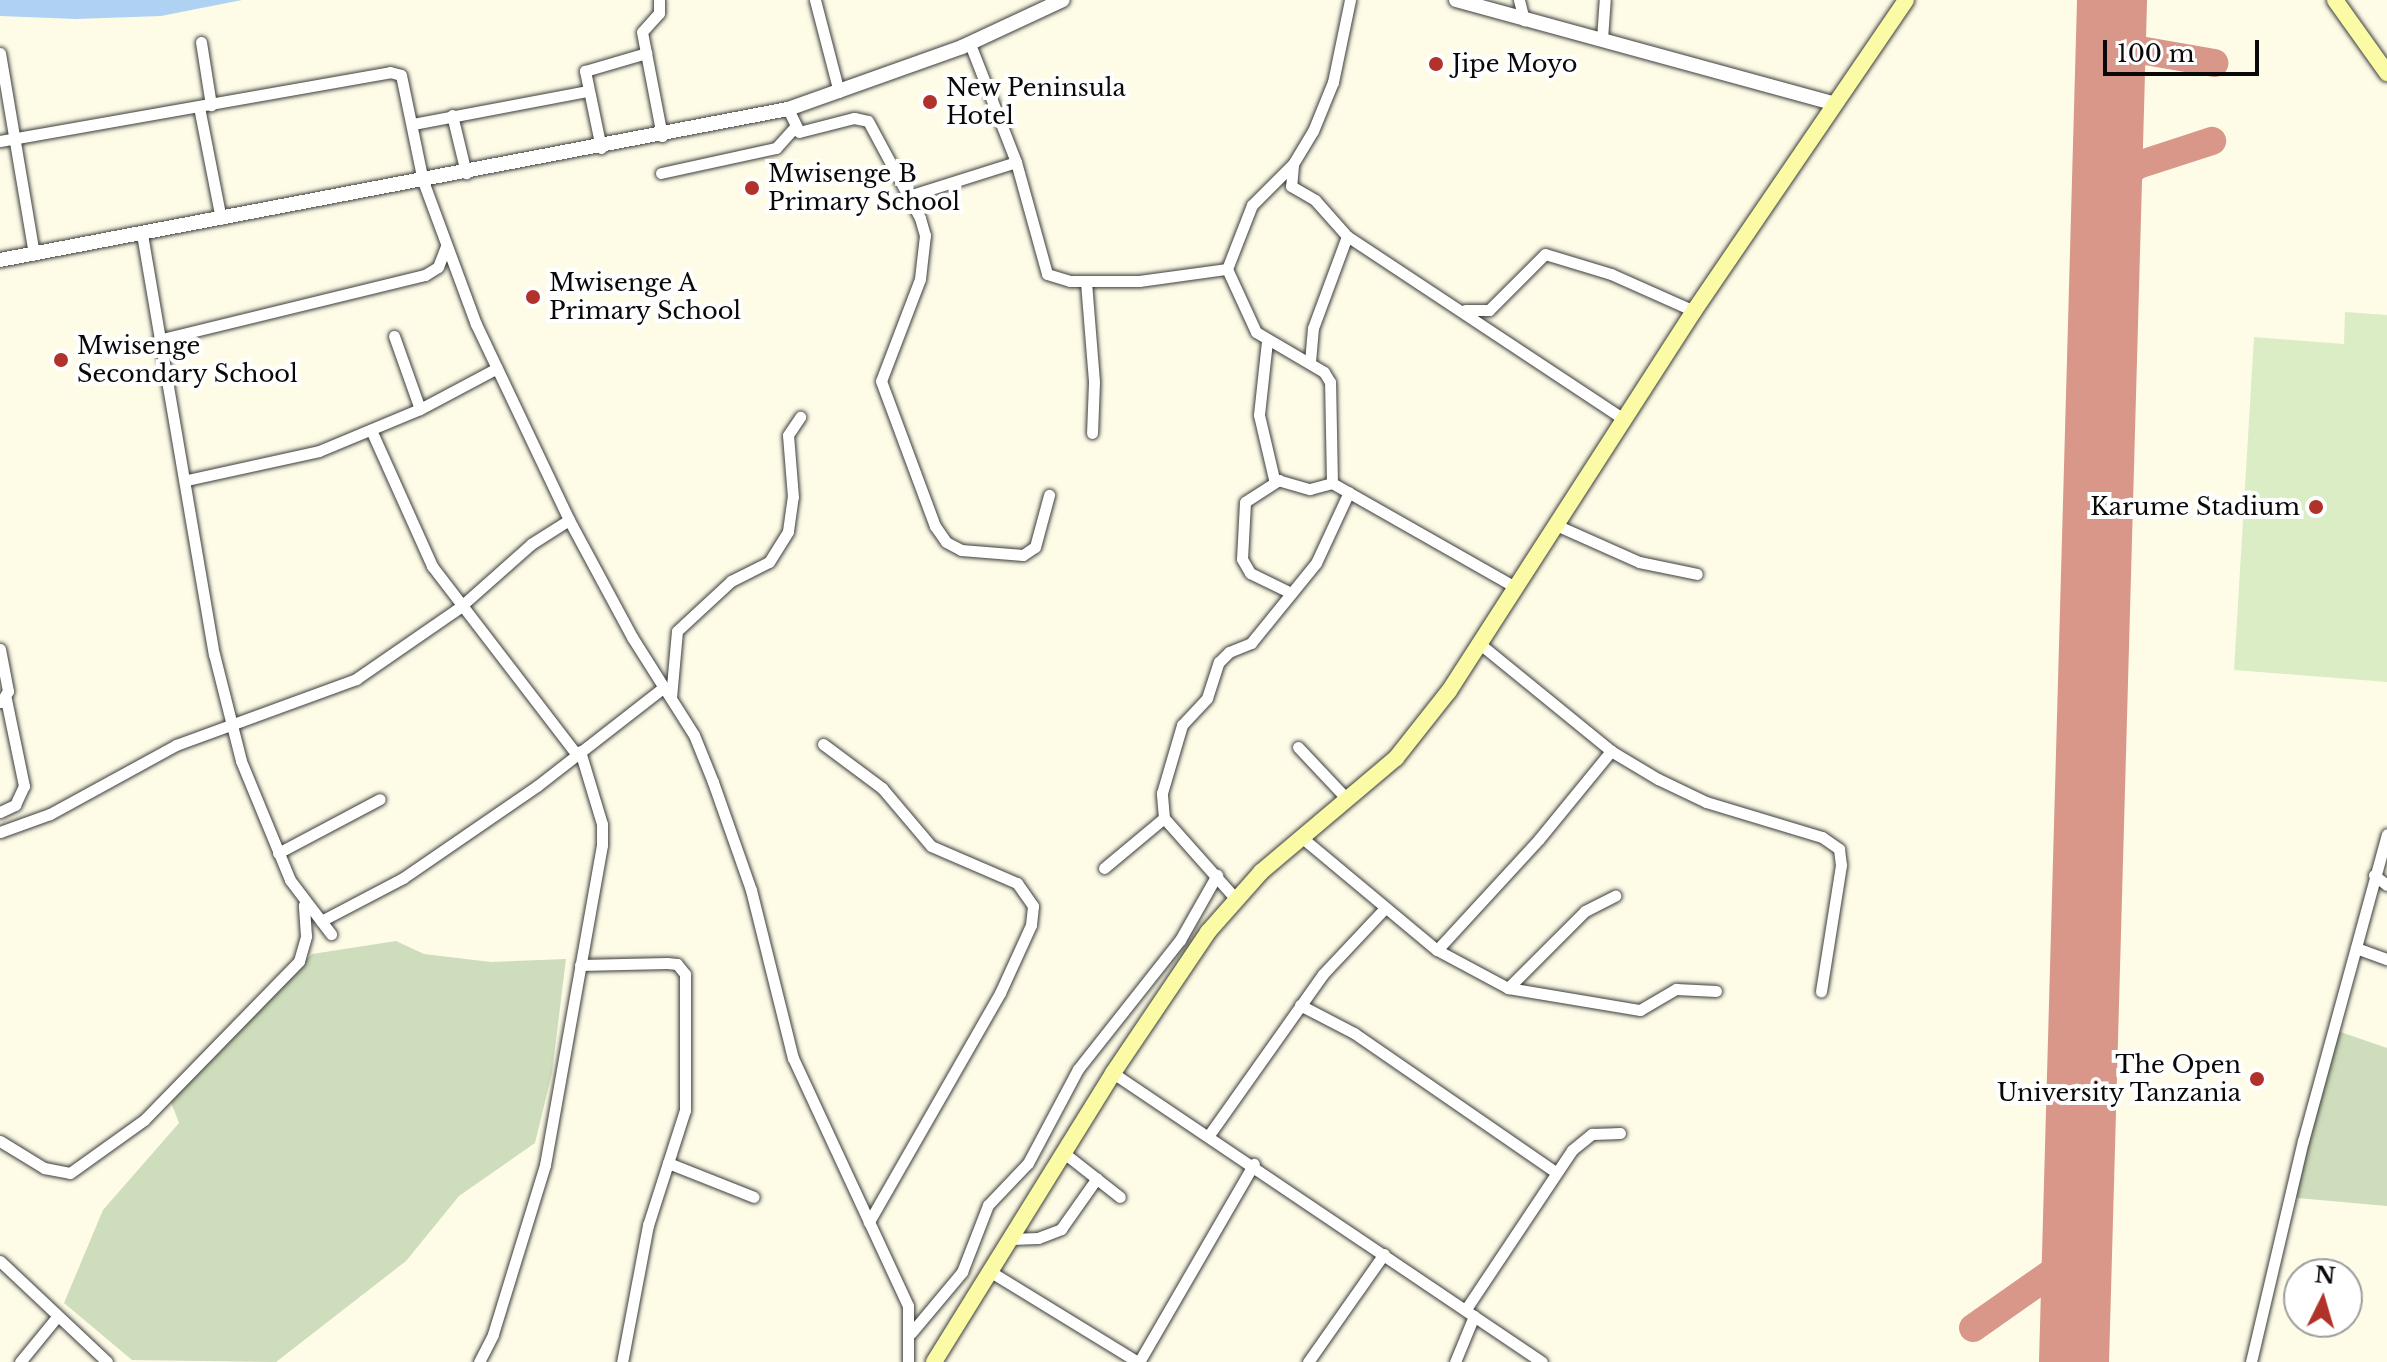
<!DOCTYPE html>
<style>
body{margin:0}
#map{position:relative;width:2387px;height:1362px;overflow:hidden;background:#fefce7;font-family:"Libre Baskerville",serif}
div>[style]{position:absolute}
[style*='--x']{left:calc(var(--x)*1px);top:calc(var(--y)*1px);width:calc(var(--w)*1px);rotate:calc(var(--a)*1deg)}
.cemetery>*{inset:0;background:#ceddbb}
.pitch>*{inset:0;background:#dbedc5}
.water>*{inset:0;background:#afd2f2}
.taxiway>*{height:28px;margin:-14px;padding:0 14px;transform-origin:14px;border-radius:14px;background:#d89788}
.runway>*{height:70px;margin:-35px;padding:0 35px;transform-origin:35px;border-radius:35px;background:#d89788}
.roads{filter:drop-shadow(0 0 2px #3c3c3c) drop-shadow(0 0 2px #3c3c3c)}
.minor>*{height:11px;margin:-5.5px;padding:0 5.5px;transform-origin:5.5px;border-radius:5.5px;background:#fff}
.tertiary>*{height:14px;margin:-7px;padding:0 7px;transform-origin:7px;border-radius:7px;background:#fff}
.secondary>*{height:16px;margin:-8px;padding:0 8px;transform-origin:8px;border-radius:8px;background:#fbfaa5}
.dots>*{width:22px;height:22px;translate:-50% -50%;box-sizing:border-box;border:4px solid #fff;border-radius:50%}
span{translate:-50% -50%;white-space:nowrap;text-align:center;line-height:1.15;-webkit-text-stroke:8px #fff;paint-order:stroke}
.poi-label{font-size:24px;color:#090909}
.left{translate:0 -50%;text-align:left}
.right{translate:-100% -50%;text-align:right}
.north{position:absolute;left:2283px;top:1258px;width:80px;height:80px;box-sizing:border-box;background:#fff;border:2px solid #9d9d9d;border-radius:50%;rotate:5deg;font-size:22px;font-weight:700;line-height:32px;text-align:center;color:#090909}
.north::after{content:'';display:block;margin:auto;width:28px;height:36px;background:#b1322a;clip-path:polygon(50% 0,100% 100%,50% 72%,0 100%)}
.scale{position:absolute;left:2103px;top:40px;width:156px;height:36px;box-sizing:border-box;border:4px solid #090909;border-top:0;padding-left:10px;font-size:24px;line-height:28px;white-space:nowrap;color:#090909;-webkit-text-stroke:6px #fff;paint-order:stroke}
</style>
<div id="map">
<div class="cemetery">
<div style="clip-path:polygon(396px 941px,424px 954px,491px 962px,566px 959px,552px 1073px,535px 1143px,459px 1196px,406px 1261px,276px 1362px,132px 1360px,64px 1303px,103px 1210px,179px 1123px,169px 1097px,312px 954px)"></div>
<div style="clip-path:polygon(2329px 1028px,2387px 1048px,2387px 1206px,2286px 1197px)"></div>
</div>
<div class="pitch">
<div style="clip-path:polygon(2345px 312px,2387px 315px,2387px 682px,2234px 670px,2254px 337px,2344px 344px)"></div>
</div>
<div class="water">
<div style="clip-path:polygon(0 0,242px 0,161px 16px,76px 19px,0 16px)"></div>
</div>
<div class="taxiway">
<div style="--x:2111;--y:45;--w:105;--a:9.9"></div>
<div style="--x:2107;--y:189;--w:39;--a:-38"></div>
<div style="--x:2138;--y:165;--w:78;--a:-18"></div>
<div style="--x:1973;--y:1328;--w:127;--a:-35.1"></div>
</div>
<div class="runway">
<div style="--x:2074;--y:1362;--w:1363;--a:-88.4"></div>
</div>
<div class="roads">
<div class="minor">
<div style="--x:659;--y:0;--w:13;--a:90"></div>
<div style="--x:659;--y:13;--w:25;--a:132"></div>
<div style="--x:642;--y:32;--w:106;--a:79.1"></div>
<div style="--x:815;--y:0;--w:95;--a:75.4"></div>
<div style="--x:1519;--y:0;--w:21;--a:76"></div>
<div style="--x:1602;--y:39;--w:39;--a:-86"></div>
<div style="--x:201;--y:42;--w:64;--a:81"></div>
<div style="--x:970;--y:44;--w:127;--a:68.7"></div>
<div style="--x:1016;--y:162;--w:116;--a:74.5"></div>
<div style="--x:1047;--y:274;--w:24;--a:17"></div>
<div style="--x:1070;--y:281;--w:69;--a:0"></div>
<div style="--x:1139;--y:281;--w:89;--a:-7.8"></div>
<div style="--x:0;--y:53;--w:204;--a:80.4"></div>
<div style="--x:199;--y:107;--w:114;--a:78.9"></div>
<div style="--x:788;--y:109;--w:25;--a:64"></div>
<div style="--x:799;--y:132;--w:57;--a:-14.3"></div>
<div style="--x:854;--y:118;--w:14;--a:12"></div>
<div style="--x:868;--y:121;--w:110;--a:61.8"></div>
<div style="--x:920;--y:218;--w:18;--a:74"></div>
<div style="--x:925;--y:235;--w:44;--a:96.5"></div>
<div style="--x:920;--y:279;--w:109;--a:110.9"></div>
<div style="--x:881;--y:381;--w:155;--a:69.6"></div>
<div style="--x:935;--y:526;--w:19;--a:55"></div>
<div style="--x:946;--y:542;--w:17;--a:28"></div>
<div style="--x:961;--y:550;--w:62;--a:4.6"></div>
<div style="--x:1023;--y:555;--w:14;--a:-34"></div>
<div style="--x:1035;--y:547;--w:54;--a:-74.9"></div>
<div style="--x:452;--y:115;--w:60;--a:76.4"></div>
<div style="--x:413;--y:124;--w:178;--a:-10.7"></div>
<div style="--x:0;--y:141;--w:396;--a:-10"></div>
<div style="--x:390;--y:72;--w:11;--a:15"></div>
<div style="--x:401;--y:75;--w:108;--a:78.3"></div>
<div style="--x:423;--y:181;--w:153;--a:69.7"></div>
<div style="--x:476;--y:324;--w:217;--a:64.6"></div>
<div style="--x:569;--y:520;--w:133;--a:61.7"></div>
<div style="--x:632;--y:637;--w:116;--a:57.7"></div>
<div style="--x:694;--y:735;--w:51;--a:68"></div>
<div style="--x:713;--y:782;--w:114;--a:70.6"></div>
<div style="--x:751;--y:890;--w:173;--a:76"></div>
<div style="--x:793;--y:1058;--w:273;--a:65.1"></div>
<div style="--x:908;--y:1306;--w:56;--a:90"></div>
<div style="--x:601;--y:148;--w:79;--a:-101.7"></div>
<div style="--x:585;--y:71;--w:64;--a:-16.4"></div>
<div style="--x:1293;--y:165;--w:21;--a:95"></div>
<div style="--x:1291;--y:186;--w:28;--a:30"></div>
<div style="--x:1315;--y:200;--w:48;--a:48.4"></div>
<div style="--x:1347;--y:236;--w:331;--a:33.5"></div>
<div style="--x:661;--y:173;--w:118;--a:-12.3"></div>
<div style="--x:776;--y:148;--w:27;--a:-48"></div>
<div style="--x:905;--y:197;--w:116;--a:-17.5"></div>
<div style="--x:142;--y:234;--w:426;--a:80.3"></div>
<div style="--x:214;--y:654;--w:110;--a:75.8"></div>
<div style="--x:241;--y:761;--w:129;--a:67.6"></div>
<div style="--x:290;--y:880;--w:68;--a:52.8"></div>
<div style="--x:1086;--y:282;--w:100;--a:85.4"></div>
<div style="--x:1094;--y:382;--w:51;--a:92.2"></div>
<div style="--x:1465;--y:310;--w:24;--a:0"></div>
<div style="--x:1489;--y:310;--w:79;--a:-45"></div>
<div style="--x:1545;--y:254;--w:69;--a:16.9"></div>
<div style="--x:1611;--y:274;--w:91;--a:24"></div>
<div style="--x:394;--y:336;--w:77;--a:70.4"></div>
<div style="--x:158;--y:340;--w:275;--a:-13.7"></div>
<div style="--x:425;--y:275;--w:15;--a:-32"></div>
<div style="--x:438;--y:267;--w:22;--a:-69"></div>
<div style="--x:1267;--y:341;--w:74;--a:96.2"></div>
<div style="--x:1259;--y:415;--w:66;--a:76.8"></div>
<div style="--x:1274;--y:479;--w:37;--a:16"></div>
<div style="--x:1310;--y:489;--w:23;--a:-15"></div>
<div style="--x:1332;--y:483;--w:210;--a:29.6"></div>
<div style="--x:1310;--y:362;--w:34;--a:-85"></div>
<div style="--x:1313;--y:328;--w:98;--a:-69.7"></div>
<div style="--x:371;--y:430;--w:149;--a:65.8"></div>
<div style="--x:432;--y:566;--w:237;--a:52.5"></div>
<div style="--x:187;--y:480;--w:135;--a:-12.4"></div>
<div style="--x:319;--y:451;--w:109;--a:-22.6"></div>
<div style="--x:420;--y:409;--w:87;--a:-28"></div>
<div style="--x:1279;--y:480;--w:40;--a:147.1"></div>
<div style="--x:1245;--y:502;--w:57;--a:93"></div>
<div style="--x:1242;--y:559;--w:16;--a:60"></div>
<div style="--x:1250;--y:573;--w:46;--a:26"></div>
<div style="--x:1332;--y:483;--w:101;--a:-91.1"></div>
<div style="--x:1330;--y:382;--w:12;--a:-121"></div>
<div style="--x:1324;--y:372;--w:79;--a:-149.5"></div>
<div style="--x:1256;--y:332;--w:69;--a:-114.7"></div>
<div style="--x:1227;--y:269;--w:69;--a:-68.7"></div>
<div style="--x:1252;--y:205;--w:58;--a:-45"></div>
<div style="--x:1293;--y:164;--w:39;--a:-59"></div>
<div style="--x:1313;--y:131;--w:53;--a:-67.8"></div>
<div style="--x:1333;--y:82;--w:84;--a:-78.3"></div>
<div style="--x:1556;--y:525;--w:91;--a:24"></div>
<div style="--x:1639;--y:562;--w:59;--a:11.7"></div>
<div style="--x:1480;--y:644;--w:169;--a:39.2"></div>
<div style="--x:1611;--y:751;--w:55;--a:30.8"></div>
<div style="--x:1658;--y:779;--w:53;--a:25.6"></div>
<div style="--x:1706;--y:802;--w:121;--a:16.8"></div>
<div style="--x:1822;--y:837;--w:21;--a:35"></div>
<div style="--x:1839;--y:849;--w:16;--a:83"></div>
<div style="--x:1841;--y:865;--w:128;--a:99"></div>
<div style="--x:0;--y:649;--w:43;--a:79.2"></div>
<div style="--x:8;--y:691;--w:13;--a:122"></div>
<div style="--x:671;--y:698;--w:67;--a:-84.9"></div>
<div style="--x:677;--y:631;--w:74;--a:-42.8"></div>
<div style="--x:731;--y:581;--w:42;--a:-26.6"></div>
<div style="--x:769;--y:562;--w:36;--a:-58"></div>
<div style="--x:788;--y:531;--w:34;--a:-82"></div>
<div style="--x:793;--y:497;--w:62;--a:-94.6"></div>
<div style="--x:788;--y:435;--w:22;--a:-56"></div>
<div style="--x:823;--y:744;--w:74;--a:36.7"></div>
<div style="--x:882;--y:788;--w:76;--a:49.8"></div>
<div style="--x:931;--y:846;--w:94;--a:23.3"></div>
<div style="--x:1017;--y:883;--w:28;--a:55"></div>
<div style="--x:1033;--y:906;--w:19;--a:96"></div>
<div style="--x:1031;--y:925;--w:75;--a:114.5"></div>
<div style="--x:1000;--y:993;--w:264;--a:119.8"></div>
<div style="--x:1298;--y:747;--w:71;--a:46.7"></div>
<div style="--x:0;--y:812;--w:17;--a:-25"></div>
<div style="--x:15;--y:805;--w:21;--a:-65"></div>
<div style="--x:24;--y:786;--w:89;--a:-101.7"></div>
<div style="--x:0;--y:832;--w:53;--a:-19.8"></div>
<div style="--x:50;--y:814;--w:144;--a:-28.7"></div>
<div style="--x:176;--y:745;--w:192;--a:-20.1"></div>
<div style="--x:356;--y:679;--w:125;--a:-34.6"></div>
<div style="--x:459;--y:608;--w:96;--a:-41.6"></div>
<div style="--x:531;--y:544;--w:45;--a:-32.3"></div>
<div style="--x:1300;--y:836;--w:178;--a:39.8"></div>
<div style="--x:1437;--y:950;--w:81;--a:28.2"></div>
<div style="--x:1508;--y:988;--w:134;--a:9.5"></div>
<div style="--x:1640;--y:1010;--w:42;--a:-30.3"></div>
<div style="--x:1676;--y:989;--w:40;--a:2.9"></div>
<div style="--x:278;--y:853;--w:115;--a:-27.9"></div>
<div style="--x:1104;--y:868;--w:78;--a:-39.8"></div>
<div style="--x:2374;--y:875;--w:16;--a:38"></div>
<div style="--x:1235;--y:898;--w:107;--a:-131.6"></div>
<div style="--x:1164;--y:818;--w:25;--a:-95"></div>
<div style="--x:1162;--y:793;--w:71;--a:-73.6"></div>
<div style="--x:1182;--y:725;--w:37;--a:-47"></div>
<div style="--x:1207;--y:698;--w:38;--a:-72"></div>
<div style="--x:1219;--y:662;--w:14;--a:-45"></div>
<div style="--x:1229;--y:652;--w:24;--a:-22"></div>
<div style="--x:1251;--y:643;--w:103;--a:-50.9"></div>
<div style="--x:1316;--y:563;--w:78;--a:-65.1"></div>
<div style="--x:321;--y:921;--w:93;--a:-27.7"></div>
<div style="--x:403;--y:878;--w:163;--a:-34.5"></div>
<div style="--x:537;--y:786;--w:160;--a:-37.9"></div>
<div style="--x:2356;--y:948;--w:33;--a:20"></div>
<div style="--x:1437;--y:950;--w:151;--a:-47.4"></div>
<div style="--x:1539;--y:839;--w:114;--a:-50.7"></div>
<div style="--x:580;--y:965;--w:87;--a:-1.3"></div>
<div style="--x:667;--y:963;--w:10;--a:6"></div>
<div style="--x:677;--y:964;--w:13;--a:51"></div>
<div style="--x:685;--y:974;--w:136;--a:90"></div>
<div style="--x:685;--y:1110;--w:121;--a:107.8"></div>
<div style="--x:648;--y:1225;--w:139;--a:100.7"></div>
<div style="--x:1508;--y:988;--w:109;--a:-45"></div>
<div style="--x:1585;--y:911;--w:34;--a:-27"></div>
<div style="--x:1300;--y:1005;--w:61;--a:27.4"></div>
<div style="--x:1354;--y:1033;--w:243;--a:34.6"></div>
<div style="--x:1113;--y:1073;--w:517;--a:33.97"></div>
<div style="--x:1209;--y:1135;--w:197;--a:-54.7"></div>
<div style="--x:1323;--y:974;--w:91;--a:-46.8"></div>
<div style="--x:0;--y:1141;--w:52;--a:31.5"></div>
<div style="--x:44;--y:1168;--w:26;--a:11"></div>
<div style="--x:70;--y:1173;--w:91;--a:-35.6"></div>
<div style="--x:144;--y:1120;--w:222;--a:-45.7"></div>
<div style="--x:299;--y:961;--w:26;--a:-74"></div>
<div style="--x:306;--y:936;--w:31;--a:-94"></div>
<div style="--x:1064;--y:1153;--w:71;--a:38.2"></div>
<div style="--x:668;--y:1163;--w:92;--a:21.6"></div>
<div style="--x:1011;--y:1239;--w:27;--a:-2"></div>
<div style="--x:1038;--y:1238;--w:25;--a:-21"></div>
<div style="--x:1061;--y:1229;--w:62;--a:-54.8"></div>
<div style="--x:0;--y:1261;--w:147;--a:43.3"></div>
<div style="--x:991;--y:1272;--w:172;--a:31.5"></div>
<div style="--x:1466;--y:1309;--w:191;--a:-56.3"></div>
<div style="--x:1572;--y:1150;--w:26;--a:-39"></div>
<div style="--x:1592;--y:1134;--w:28;--a:-2"></div>
<div style="--x:911;--y:1333;--w:80;--a:-50.1"></div>
<div style="--x:962;--y:1272;--w:72;--a:-68.8"></div>
<div style="--x:988;--y:1205;--w:58;--a:-46.4"></div>
<div style="--x:1028;--y:1163;--w:106;--a:-62"></div>
<div style="--x:1078;--y:1069;--w:164;--a:-51.7"></div>
<div style="--x:1180;--y:940;--w:75;--a:-60.4"></div>
<div style="--x:20;--y:1362;--w:57;--a:-50.7"></div>
<div style="--x:479;--y:1362;--w:31;--a:-63"></div>
<div style="--x:493;--y:1334;--w:177;--a:-72.9"></div>
<div style="--x:545;--y:1165;--w:325;--a:-79.9"></div>
<div style="--x:602;--y:845;--w:21;--a:-90"></div>
<div style="--x:602;--y:824;--w:76;--a:-106.8"></div>
<div style="--x:1139;--y:1362;--w:229;--a:-59.9"></div>
<div style="--x:1308;--y:1362;--w:132;--a:-54.9"></div>
<div style="--x:1455;--y:1362;--w:50;--a:-67.6"></div>
<div style="--x:2251;--y:1362;--w:227;--a:-76.8"></div>
<div style="--x:2303;--y:1141;--w:318;--a:-74.7"></div>
</div>
<div class="tertiary">
<div style="--x:1456;--y:0;--w:391;--a:15.3"></div>
<div style="--x:0;--y:260;--w:802;--a:-10.85"></div>
<div style="--x:788;--y:109;--w:185;--a:-19.6"></div>
<div style="--x:962;--y:47;--w:111;--a:-25"></div>
</div>
<div class="secondary">
<div style="--x:2335;--y:0;--w:90;--a:54.5"></div>
<div style="--x:934;--y:1362;--w:340;--a:-58.2"></div>
<div style="--x:1113;--y:1073;--w:170;--a:-56"></div>
<div style="--x:1208;--y:932;--w:80;--a:-48.5"></div>
<div style="--x:1261;--y:872;--w:177;--a:-40.2"></div>
<div style="--x:1396;--y:758;--w:85;--a:-51.7"></div>
<div style="--x:1449;--y:691;--w:452;--a:-57.2"></div>
<div style="--x:1694;--y:311;--w:376;--a:-55.7"></div>
</div>
</div>
<div class="dots">
<div style="left:1436px;top:64px;background:#b1322a"></div>
<div style="left:930px;top:102px;background:#b1322a"></div>
<div style="left:752px;top:188px;background:#b1322a"></div>
<div style="left:533px;top:297px;background:#b1322a"></div>
<div style="left:61px;top:360px;background:#b1322a"></div>
<div style="left:2316px;top:507px;background:#b1322a"></div>
<div style="left:2257px;top:1079px;background:#b1322a"></div>
</div>
<div class="poi-label">
<span class="left" style="left:1452px;top:64px">Jipe Moyo</span>
<span class="left" style="left:946px;top:102px">New Peninsula<br>Hotel</span>
<span class="left" style="left:768px;top:188px">Mwisenge B<br>Primary School</span>
<span class="left" style="left:549px;top:297px">Mwisenge A<br>Primary School</span>
<span class="left" style="left:77px;top:360px">Mwisenge<br>Secondary School</span>
<span class="right" style="left:2300px;top:507px">Karume Stadium</span>
<span class="right" style="left:2241px;top:1079px">The Open<br>University Tanzania</span>
</div>
<div class="north">N</div>
<div class="scale">100 m</div>
</div>
